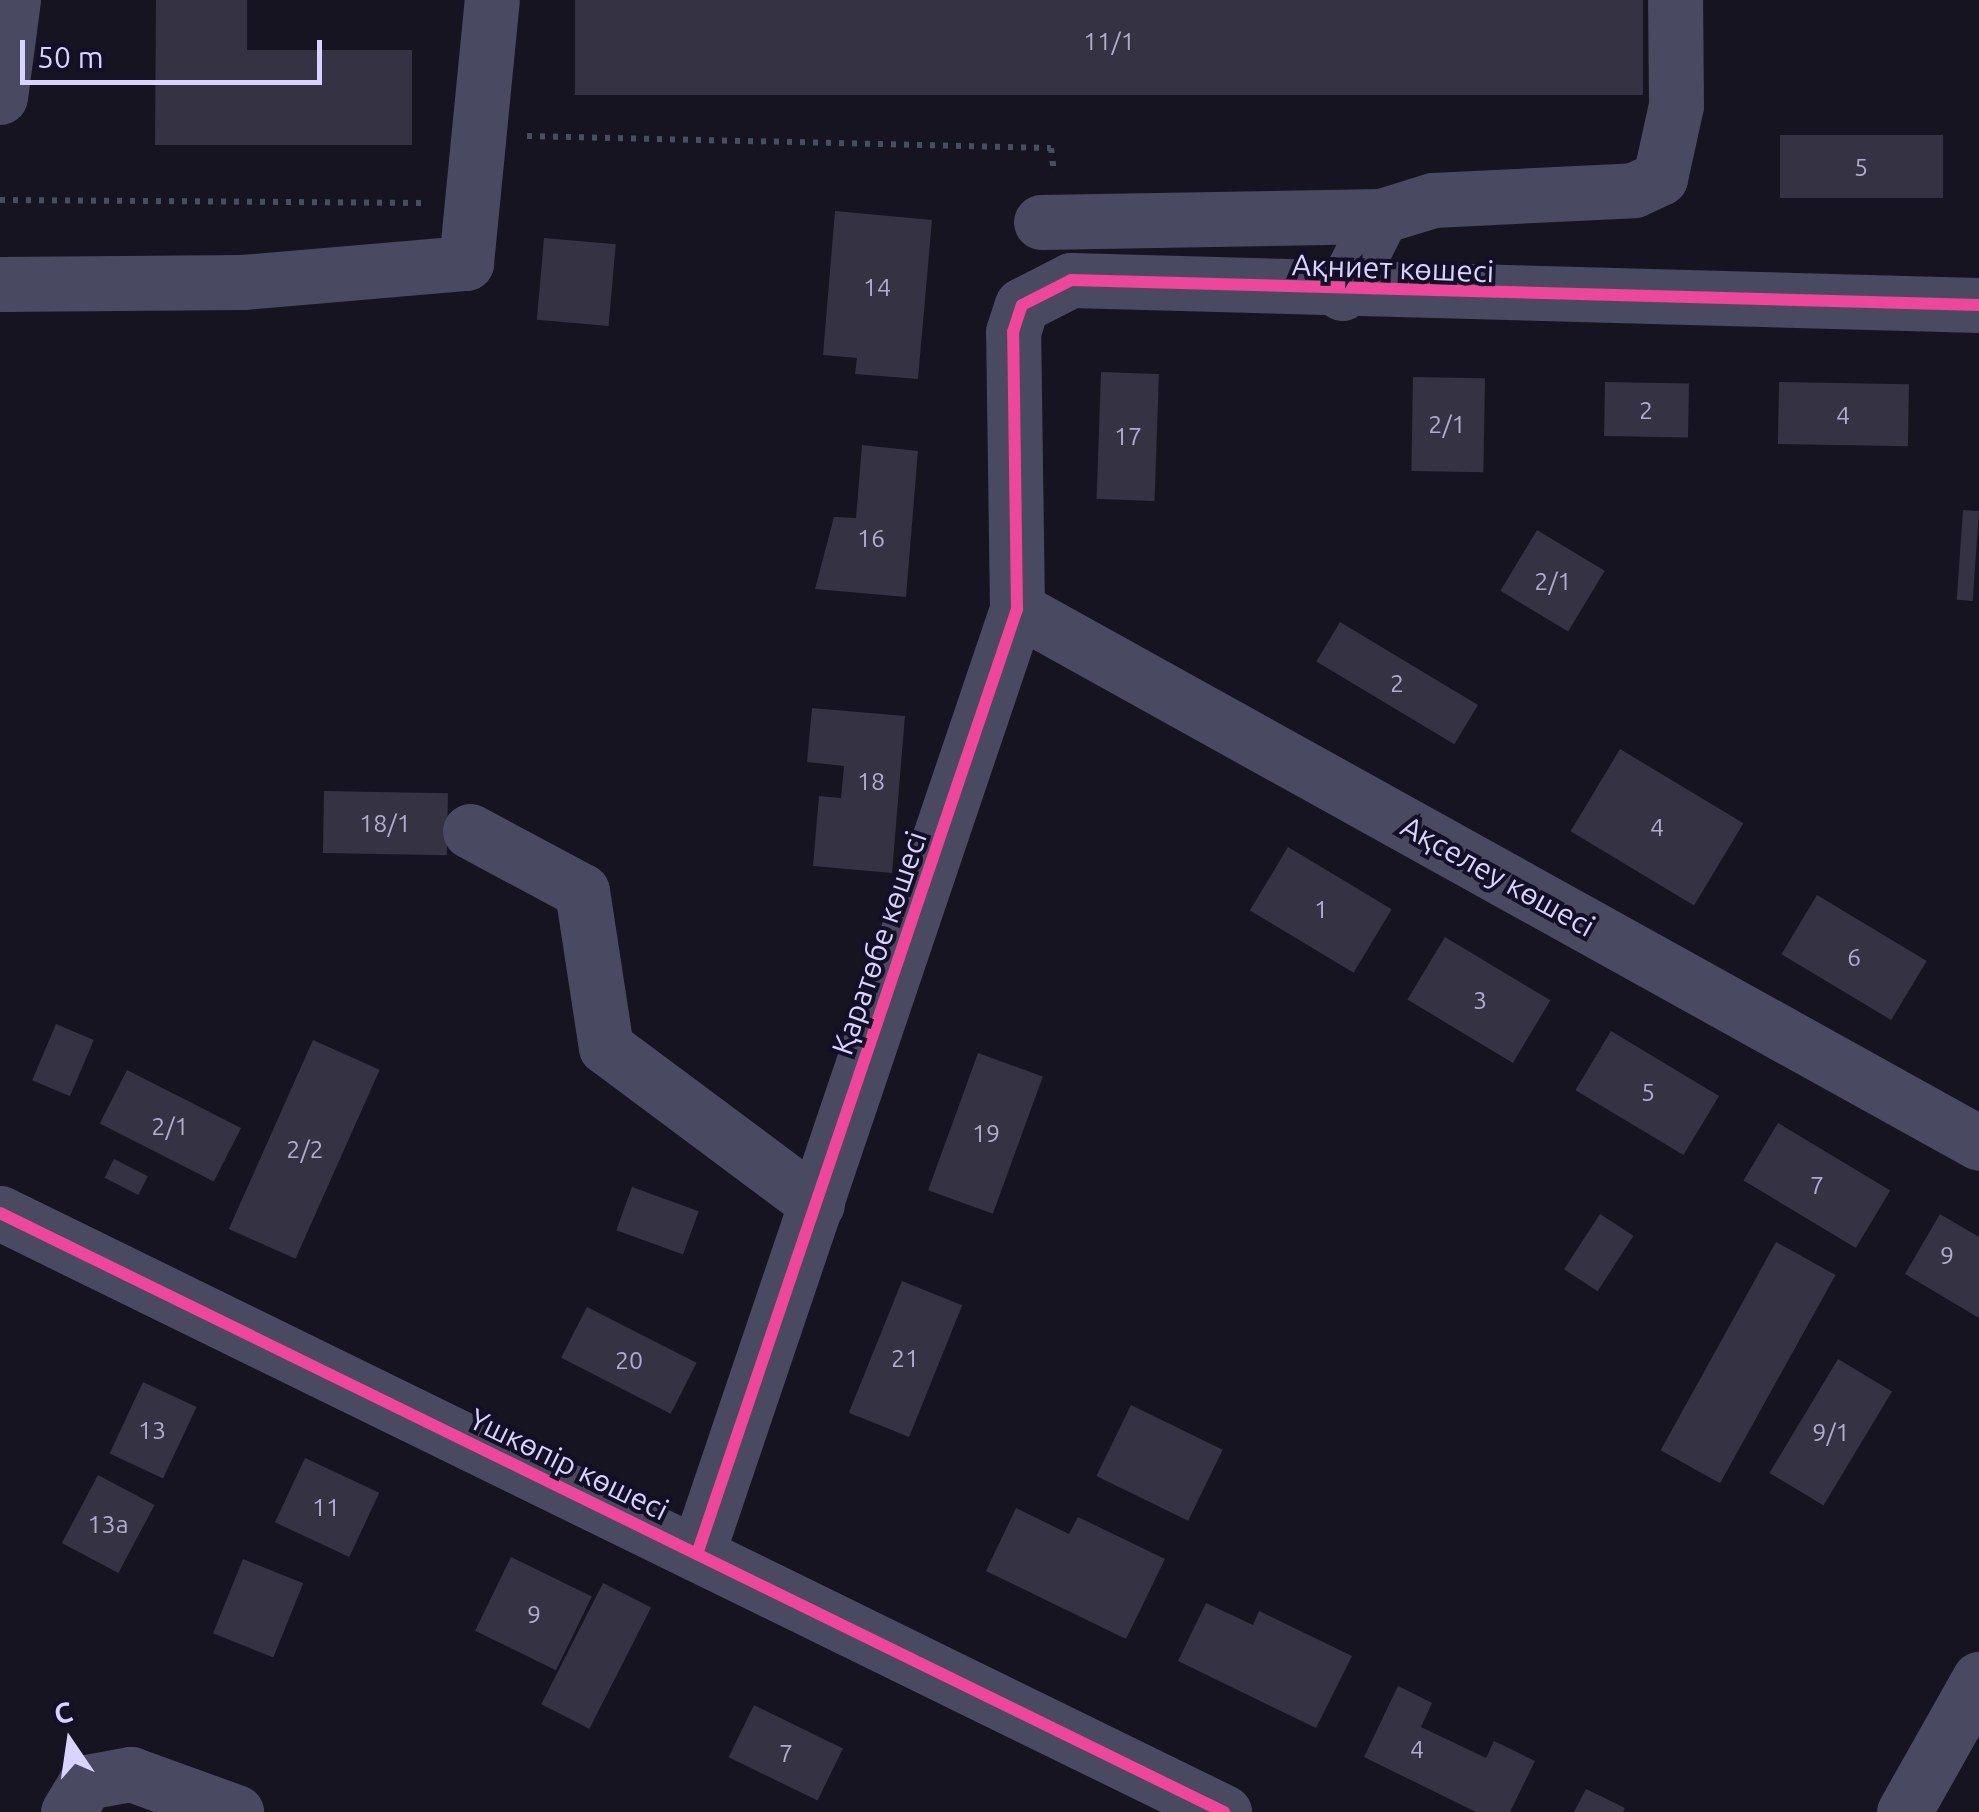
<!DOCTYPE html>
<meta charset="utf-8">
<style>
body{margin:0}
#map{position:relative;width:1979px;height:1812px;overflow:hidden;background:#161421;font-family:Ubuntu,sans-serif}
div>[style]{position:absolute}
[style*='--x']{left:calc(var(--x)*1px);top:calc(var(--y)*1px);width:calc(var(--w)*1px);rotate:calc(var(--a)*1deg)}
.building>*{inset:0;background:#343243;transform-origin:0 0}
.path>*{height:6px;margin-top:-3px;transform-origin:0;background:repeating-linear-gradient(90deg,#44505f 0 5px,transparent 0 13px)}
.minor>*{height:55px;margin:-27.5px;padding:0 27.5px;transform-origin:27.5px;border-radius:27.5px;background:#4a4962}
.cycleway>*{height:12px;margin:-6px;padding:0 6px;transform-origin:6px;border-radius:6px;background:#ed469a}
span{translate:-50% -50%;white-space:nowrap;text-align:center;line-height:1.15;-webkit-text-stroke:8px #130f26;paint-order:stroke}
.number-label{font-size:25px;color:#b0acd0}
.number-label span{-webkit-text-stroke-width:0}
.street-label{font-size:30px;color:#d9d4ff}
.north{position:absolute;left:20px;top:1692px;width:100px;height:100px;-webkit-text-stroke:8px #130f26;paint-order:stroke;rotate:347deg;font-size:28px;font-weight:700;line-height:40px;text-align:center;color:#d9d4ff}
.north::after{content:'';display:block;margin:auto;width:35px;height:45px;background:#d9d4ff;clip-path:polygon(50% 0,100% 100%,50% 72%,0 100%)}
.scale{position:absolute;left:20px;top:40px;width:302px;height:45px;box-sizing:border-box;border:5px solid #d9d4ff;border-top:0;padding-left:12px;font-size:30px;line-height:35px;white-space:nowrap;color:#d9d4ff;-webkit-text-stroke:8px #130f26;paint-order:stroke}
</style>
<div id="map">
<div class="building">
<div style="clip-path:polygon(156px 0,247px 0,247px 50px,412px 50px,412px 145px,155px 145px)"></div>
<div style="left:575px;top:0;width:1068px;height:95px"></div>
<div style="left:1780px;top:135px;width:163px;height:63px"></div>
<div style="clip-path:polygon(835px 211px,932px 220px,918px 379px,855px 374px,857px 358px,823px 355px)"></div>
<div style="left:544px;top:238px;width:72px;height:82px;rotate:5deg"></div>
<div style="left:1101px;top:372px;width:58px;height:127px;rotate:2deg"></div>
<div style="left:1413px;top:377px;width:72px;height:94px;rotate:1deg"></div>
<div style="left:1605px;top:382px;width:84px;height:54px;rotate:1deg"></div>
<div style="left:1779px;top:382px;width:130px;height:62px;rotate:1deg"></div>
<div style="clip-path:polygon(862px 445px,918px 451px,906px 597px,815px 589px,834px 517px,856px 518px)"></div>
<div style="left:1963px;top:510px;width:16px;height:90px;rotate:4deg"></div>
<div style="left:1537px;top:530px;width:79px;height:71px;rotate:31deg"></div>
<div style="left:1340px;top:622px;width:161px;height:46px;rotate:31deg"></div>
<div style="clip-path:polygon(812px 708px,905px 716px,892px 873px,813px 866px,819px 796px,841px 798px,844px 766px,807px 762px)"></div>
<div style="left:1620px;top:749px;width:144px;height:96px;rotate:31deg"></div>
<div style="left:324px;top:791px;width:124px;height:62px;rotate:1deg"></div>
<div style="left:1288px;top:847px;width:121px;height:74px;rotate:31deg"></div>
<div style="left:1817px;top:895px;width:128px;height:69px;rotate:31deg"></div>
<div style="left:1445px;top:937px;width:123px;height:73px;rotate:31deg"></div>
<div style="left:56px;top:1024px;width:41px;height:61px;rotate:23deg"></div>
<div style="left:1611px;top:1031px;width:126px;height:69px;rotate:31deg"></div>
<div style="left:313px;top:1040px;width:73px;height:207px;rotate:24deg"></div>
<div style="left:978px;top:1053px;width:69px;height:146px;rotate:20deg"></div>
<div style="left:127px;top:1070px;width:128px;height:60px;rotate:27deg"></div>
<div style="left:1778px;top:1123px;width:131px;height:67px;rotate:31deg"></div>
<div style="left:114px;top:1159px;width:38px;height:21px;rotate:27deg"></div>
<div style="left:632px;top:1187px;width:71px;height:46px;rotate:20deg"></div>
<div style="left:1600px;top:1214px;width:40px;height:66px;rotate:33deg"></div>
<div style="clip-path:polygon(1940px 1214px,1979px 1237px,1979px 1318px,1905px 1274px)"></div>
<div style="left:1776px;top:1242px;width:68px;height:238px;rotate:29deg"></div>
<div style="left:902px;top:1281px;width:65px;height:142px;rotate:22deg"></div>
<div style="left:587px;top:1307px;width:123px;height:57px;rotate:27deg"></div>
<div style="left:1838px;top:1359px;width:63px;height:133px;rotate:31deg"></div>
<div style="left:143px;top:1382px;width:59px;height:79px;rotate:25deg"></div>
<div style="left:1131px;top:1405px;width:102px;height:79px;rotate:26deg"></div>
<div style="left:305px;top:1458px;width:82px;height:71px;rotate:25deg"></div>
<div style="left:98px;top:1475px;width:64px;height:77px;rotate:28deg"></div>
<div style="clip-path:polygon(1016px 1508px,1069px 1534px,1078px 1517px,1165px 1559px,1126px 1639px,986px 1571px)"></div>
<div style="left:511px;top:1557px;width:90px;height:82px;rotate:26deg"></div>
<div style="left:243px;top:1559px;width:65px;height:80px;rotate:22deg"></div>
<div style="left:603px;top:1583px;width:54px;height:136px;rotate:27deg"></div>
<div style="clip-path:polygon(1206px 1603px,1253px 1625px,1259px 1611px,1352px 1656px,1316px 1728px,1178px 1661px)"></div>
<div style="clip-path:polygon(1398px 1686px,1432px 1703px,1421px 1727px,1486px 1758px,1494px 1741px,1535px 1761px,1510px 1812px,1476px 1812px,1364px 1757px)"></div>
<div style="left:754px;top:1705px;width:99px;height:58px;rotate:26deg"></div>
<div style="clip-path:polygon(1586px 1789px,1625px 1808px,1623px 1812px,1574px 1812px)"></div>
</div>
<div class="path">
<div style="--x:527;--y:136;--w:524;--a:1.31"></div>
<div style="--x:1051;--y:148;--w:26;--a:83"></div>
<div style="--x:0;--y:200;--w:424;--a:0.4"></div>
</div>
<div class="minor">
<div style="--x:0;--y:97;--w:98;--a:-82.4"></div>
<div style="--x:1041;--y:222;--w:340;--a:-1"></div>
<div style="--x:0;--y:284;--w:243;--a:-0.5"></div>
<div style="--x:243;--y:282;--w:224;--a:-4.9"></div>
<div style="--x:466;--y:263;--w:264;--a:-84.4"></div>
<div style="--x:1342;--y:293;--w:86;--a:-63.1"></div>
<div style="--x:1381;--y:216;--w:54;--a:-17.1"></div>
<div style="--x:1433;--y:200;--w:201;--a:-2.8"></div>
<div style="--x:1634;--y:190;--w:29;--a:-25"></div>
<div style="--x:1660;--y:178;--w:75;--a:-77.6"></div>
<div style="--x:1676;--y:105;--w:105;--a:-90.5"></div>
<div style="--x:1017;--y:609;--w:1100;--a:29.03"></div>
<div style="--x:470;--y:831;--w:127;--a:28.2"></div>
<div style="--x:582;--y:891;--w:158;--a:81.3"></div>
<div style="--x:606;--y:1047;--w:263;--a:36.7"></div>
<div style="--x:0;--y:1213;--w:1363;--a:26.08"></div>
<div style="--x:697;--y:1554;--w:998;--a:-71.29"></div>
<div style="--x:1017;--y:609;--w:277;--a:-90.8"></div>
<div style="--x:1013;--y:332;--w:28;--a:-72"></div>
<div style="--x:1022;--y:305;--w:55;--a:-27"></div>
<div style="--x:1071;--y:280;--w:908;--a:1.58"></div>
<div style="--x:68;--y:1812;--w:35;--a:-59"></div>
<div style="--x:86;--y:1782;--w:46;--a:-10.1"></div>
<div style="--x:131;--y:1774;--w:112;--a:19.9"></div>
<div style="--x:1904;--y:1812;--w:153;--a:-60.6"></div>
</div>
<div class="cycleway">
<div style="--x:0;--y:1213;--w:1363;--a:26.08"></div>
<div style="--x:697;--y:1554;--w:998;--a:-71.29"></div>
<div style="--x:1017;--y:609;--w:277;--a:-90.8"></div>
<div style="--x:1013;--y:332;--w:28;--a:-72"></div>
<div style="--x:1022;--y:305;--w:55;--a:-27"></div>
<div style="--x:1071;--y:280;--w:908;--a:1.58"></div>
</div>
<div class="number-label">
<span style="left:1109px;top:41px">11/1</span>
<span style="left:1861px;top:167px">5</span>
<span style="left:877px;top:287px">14</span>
<span style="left:1646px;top:410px">2</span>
<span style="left:1843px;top:415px">4</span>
<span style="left:1447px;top:424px">2/1</span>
<span style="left:1128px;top:436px">17</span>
<span style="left:871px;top:538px">16</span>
<span style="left:1553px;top:581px">2/1</span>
<span style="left:1397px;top:683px">2</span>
<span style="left:871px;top:781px">18</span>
<span style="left:385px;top:823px">18/1</span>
<span style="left:1657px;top:827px">4</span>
<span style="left:1321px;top:909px">1</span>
<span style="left:1854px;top:957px">6</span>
<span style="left:1480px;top:1000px">3</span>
<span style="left:1648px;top:1092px">5</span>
<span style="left:170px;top:1126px">2/1</span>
<span style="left:986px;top:1133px">19</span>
<span style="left:305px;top:1149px">2/2</span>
<span style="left:1817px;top:1185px">7</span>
<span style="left:1947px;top:1255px">9</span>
<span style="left:905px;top:1358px">21</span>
<span style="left:629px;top:1360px">20</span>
<span style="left:152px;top:1430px">13</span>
<span style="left:1831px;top:1432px">9/1</span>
<span style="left:326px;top:1507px">11</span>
<span style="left:108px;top:1524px">13а</span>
<span style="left:534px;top:1614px">9</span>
<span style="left:1417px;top:1749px">4</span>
<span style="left:786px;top:1753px">7</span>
</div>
<div class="street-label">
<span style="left:1393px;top:268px;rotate:2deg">Ақниет көшесі</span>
<span style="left:1498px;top:876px;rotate:29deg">Ақселеу көшесі</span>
<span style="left:879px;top:943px;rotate:-71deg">Қаратөбе көшесі</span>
<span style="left:569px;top:1464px;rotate:26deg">Үшкөпір көшесі</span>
</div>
<div class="north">С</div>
<div class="scale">50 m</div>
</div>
